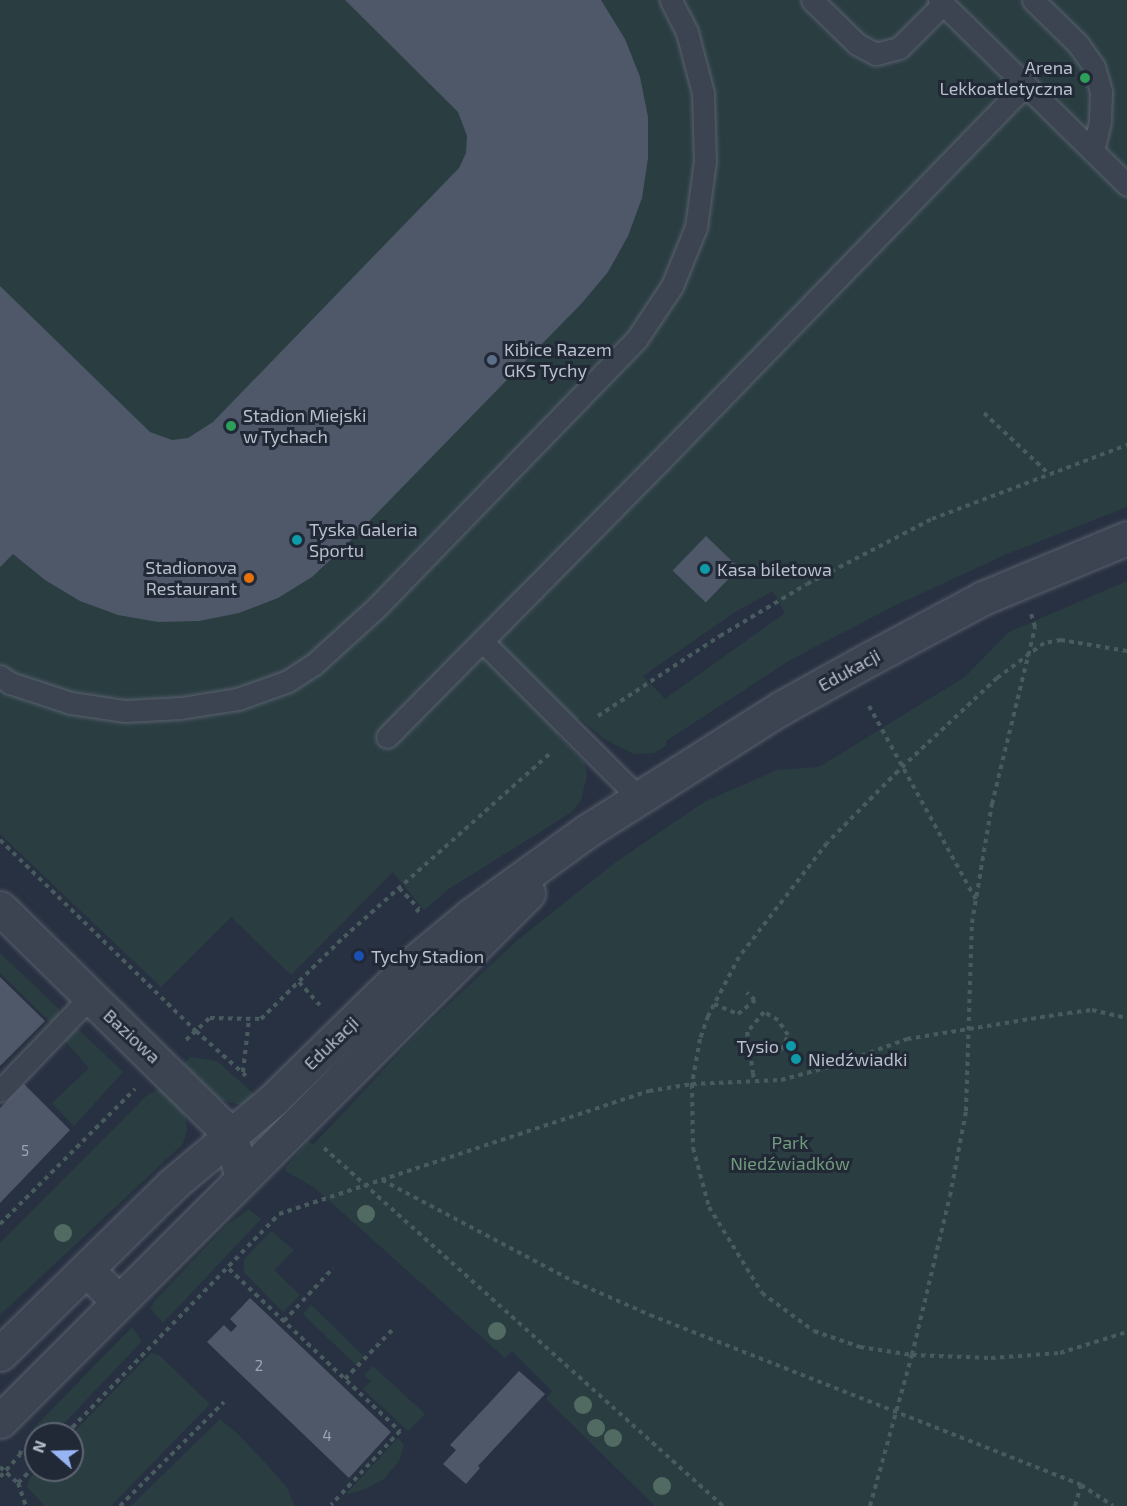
<!DOCTYPE html>
<meta charset="utf-8">
<style>
body{margin:0}
#map{position:relative;width:1127px;height:1506px;overflow:hidden;background:#283141;font-family:"Exo 2",sans-serif}
div>[style]{position:absolute}
[style*='--x']{left:calc(var(--x)*1px);top:calc(var(--y)*1px);width:calc(var(--w)*1px);rotate:calc(var(--a)*1deg)}
.green>*{inset:0;background:#2a3e42;transform-origin:0 0}
.building>*{inset:0;background:#4e5869;transform-origin:0 0}
.path>*{height:4px;margin-top:-2px;transform-origin:0;background:repeating-linear-gradient(90deg,#485b5e 0 4.5px,transparent 0 9px)}
.roads{filter:drop-shadow(0 0 2px #5a616e) drop-shadow(0 0 2px #5a616e)}
.service>*{height:21px;margin:-10.5px;padding:0 10.5px;transform-origin:10.5px;border-radius:10.5px;background:#3c4351}
.minor>*{height:33px;margin:-16.5px;padding:0 16.5px;transform-origin:16.5px;border-radius:16.5px;background:#3c4351}
.tertiary>*{height:33px;margin:-16.5px;padding:0 16.5px;transform-origin:16.5px;border-radius:16.5px;background:#3c4351}
.trees>*{width:18px;height:18px;margin:-9px;border-radius:50%;background:#516b62}
.dots>*{width:16px;height:16px;translate:-50% -50%;box-sizing:border-box;border:3px solid #212836;border-radius:50%}
span{translate:-50% -50%;white-space:nowrap;text-align:center;line-height:1.15;-webkit-text-stroke:6px #212836;paint-order:stroke}
.number-label{font-size:15px;color:#9ea5b2}
.number-label span{-webkit-text-stroke-width:0}
.poi-label{font-size:18px;color:#b9bfcb}
.right{translate:-100% -50%;text-align:right}
.left{translate:0 -50%;text-align:left}
.street-label{font-size:18px;color:#b9bfcb}
.park-label{font-size:18px;color:#729a7d}
.north{position:absolute;left:24px;top:1422px;width:60px;height:60px;box-sizing:border-box;background:#212836;border:2px solid #5e6472;border-radius:50%;rotate:290deg;font-size:16px;font-weight:700;line-height:24px;text-align:center;color:#b9bfcb}
.north::after{content:'';display:block;margin:auto;width:21px;height:27px;background:#96b5f2;clip-path:polygon(50% 0,100% 100%,50% 72%,0 100%)}
</style>
<div id="map">
<div class="green">
<div style="clip-path:polygon(evenodd,0 0,1127px 0,1127px 507px,1007px 554px,894px 606px,790px 660px,666px 741px,666px 746px,654px 753px,635px 754px,617px 746px,603px 738px,580px 718px,557px 735px,585px 763px,587px 775px,581px 800px,572px 812px,450px 888px,424px 910px,393px 872px,291px 975px,231px 917px,161px 987px,0 834px,0 0,773px 591px,785px 613px,665px 699px,643px 676px,735px 612px,773px 591px)"></div>
<div style="clip-path:polygon(1127px 581px,1127px 1506px,655px 1506px,546px 1399px,552px 1391px,512px 1351px,505px 1358px,315px 1188px,284px 1170px,308px 1141px,313px 1145px,417px 1034px,515px 942px,616px 862px,704px 802px,777px 770px,819px 767px,965px 677px,1009px 632px)"></div>
<div style="clip-path:polygon(0 953px,58px 1008px,60px 1014px,52px 1024px,0 973px)"></div>
<div style="clip-path:polygon(75px 1026px,123px 1072px,74px 1126px,52px 1103px,89px 1068px,64px 1040px,64px 1035px)"></div>
<div style="clip-path:polygon(190px 1057px,217px 1061px,254px 1094px,257px 1101px,246px 1106px,220px 1100px,184px 1064px)"></div>
<div style="clip-path:polygon(160px 1088px,178px 1105px,186px 1118px,187px 1130px,183px 1144px,0 1315px,0 1243px,146px 1096px)"></div>
<div style="clip-path:polygon(249px 1209px,261px 1219px,163px 1323px,150px 1308px,156px 1299px,228px 1224px)"></div>
<div style="clip-path:polygon(271px 1231px,294px 1250px,274px 1270px,300px 1295px,283px 1312px,244px 1272px,244px 1259px)"></div>
<div style="left:311px;top:1305px;width:74px;height:12px;rotate:44deg"></div>
<div style="clip-path:polygon(132px 1327px,142px 1341px,54px 1434px,36px 1434px,36px 1453px,25px 1461px,33px 1429px)"></div>
<div style="clip-path:polygon(151px 1353px,159px 1355px,210px 1404px,111px 1506px,45px 1506px,27px 1487px,30px 1478px,37px 1470px,72px 1470px,72px 1434px)"></div>
<div style="clip-path:polygon(373px 1366px,425px 1414px,408px 1431px,363px 1389px,371px 1381px,364px 1375px)"></div>
<div style="clip-path:polygon(220px 1419px,238px 1434px,270px 1468px,287px 1488px,295px 1506px,131px 1506px)"></div>
<div style="clip-path:polygon(398px 1438px,404px 1445px,399px 1461px,384px 1479px,363px 1490px,346px 1494px)"></div>
</div>
<div class="building">
<div style="clip-path:polygon(345px 0,601px 0,625px 39px,640px 77px,648px 117px,648px 158px,642px 198px,628px 236px,608px 272px,582px 303px,342px 549px,312px 577px,278px 598px,239px 613px,199px 621px,158px 622px,118px 615px,80px 601px,45px 580px,13px 554px,0 567px,0 286px,150px 432px,172px 440px,188px 438px,213px 422px,459px 168px,466px 153px,467px 136px,458px 112px)"></div>
<div style="left:706px;top:536px;width:46px;height:48px;rotate:44deg"></div>
<div style="clip-path:polygon(0 977px,45px 1021px,0 1066px)"></div>
<div style="clip-path:polygon(24px 1084px,70px 1130px,0 1203px,0 1108px)"></div>
<div style="clip-path:polygon(250px 1298px,391px 1432px,349px 1478px,207px 1342px,224px 1325px,231px 1332px,237px 1326px,230px 1319px)"></div>
<div style="clip-path:polygon(519px 1371px,545px 1394px,478px 1466px,480px 1468px,466px 1484px,443px 1464px,456px 1450px,450px 1445px)"></div>
</div>
<div class="path">
<div style="--x:984;--y:413;--w:89;--a:43.2"></div>
<div style="--x:1127;--y:651;--w:67;--a:-170.5"></div>
<div style="--x:1061;--y:640;--w:17;--a:170"></div>
<div style="--x:1044;--y:643;--w:59;--a:143.3"></div>
<div style="--x:997;--y:678;--w:136;--a:136.8"></div>
<div style="--x:898;--y:771;--w:101;--a:134.6"></div>
<div style="--x:827;--y:843;--w:144;--a:127.7"></div>
<div style="--x:739;--y:957;--w:67;--a:117.7"></div>
<div style="--x:708;--y:1016;--w:24;--a:109"></div>
<div style="--x:700;--y:1039;--w:46;--a:100.1"></div>
<div style="--x:692;--y:1084;--w:64;--a:89.1"></div>
<div style="--x:693;--y:1148;--w:61;--a:74.8"></div>
<div style="--x:709;--y:1207;--w:101;--a:58.4"></div>
<div style="--x:762;--y:1293;--w:64;--a:36.2"></div>
<div style="--x:814;--y:1331;--w:49;--a:19.2"></div>
<div style="--x:860;--y:1347;--w:53;--a:8.7"></div>
<div style="--x:912;--y:1355;--w:79;--a:2.2"></div>
<div style="--x:991;--y:1358;--w:69;--a:-4.1"></div>
<div style="--x:1060;--y:1353;--w:70;--a:-17.4"></div>
<div style="--x:869;--y:706;--w:222;--a:61.1"></div>
<div style="--x:598;--y:716;--w:146;--a:-33.3"></div>
<div style="--x:720;--y:636;--w:101;--a:-30.9"></div>
<div style="--x:807;--y:584;--w:141;--a:-27.5"></div>
<div style="--x:932;--y:519;--w:209;--a:-20.8"></div>
<div style="--x:0;--y:840;--w:274;--a:44.3"></div>
<div style="--x:196;--y:1031;--w:67;--a:42"></div>
<div style="--x:399;--y:888;--w:29;--a:46"></div>
<div style="--x:419;--y:909;--w:4;--a:135"></div>
<div style="--x:299;--y:982;--w:31;--a:48"></div>
<div style="--x:714;--y:1004;--w:26;--a:23"></div>
<div style="--x:738;--y:1014;--w:22;--a:-39"></div>
<div style="--x:755;--y:1000;--w:11;--a:-139"></div>
<div style="--x:186;--y:1040;--w:33;--a:-43"></div>
<div style="--x:210;--y:1018;--w:51;--a:1.1"></div>
<div style="--x:261;--y:1019;--w:117;--a:-44.7"></div>
<div style="--x:344;--y:937;--w:278;--a:-41.7"></div>
<div style="--x:750;--y:1052;--w:32;--a:-4"></div>
<div style="--x:782;--y:1050;--w:16;--a:-68"></div>
<div style="--x:788;--y:1035;--w:18;--a:-124"></div>
<div style="--x:778;--y:1020;--w:16;--a:-150"></div>
<div style="--x:764;--y:1012;--w:26;--a:130"></div>
<div style="--x:747;--y:1032;--w:20;--a:81"></div>
<div style="--x:750;--y:1052;--w:21;--a:82"></div>
<div style="--x:753;--y:1073;--w:8;--a:83"></div>
<div style="--x:243;--y:1072;--w:53;--a:-83.5"></div>
<div style="--x:324;--y:1148;--w:536;--a:41.9"></div>
<div style="--x:382;--y:1180;--w:218;--a:27.9"></div>
<div style="--x:575;--y:1282;--w:82;--a:23.7"></div>
<div style="--x:650;--y:1315;--w:463;--a:21.5"></div>
<div style="--x:1081;--y:1485;--w:38;--a:33"></div>
<div style="--x:0;--y:1224;--w:191;--a:-45"></div>
<div style="--x:229;--y:1269;--w:236;--a:43.5"></div>
<div style="--x:400;--y:1431;--w:101;--a:133"></div>
<div style="--x:284;--y:1321;--w:72;--a:-47.2"></div>
<div style="--x:345;--y:1379;--w:71;--a:-46.1"></div>
<div style="--x:66;--y:1434;--w:306;--a:-45.9"></div>
<div style="--x:279;--y:1214;--w:390;--a:-18.4"></div>
<div style="--x:649;--y:1091;--w:44;--a:-9.2"></div>
<div style="--x:692;--y:1084;--w:89;--a:-2.6"></div>
<div style="--x:781;--y:1080;--w:57;--a:-15.3"></div>
<div style="--x:836;--y:1065;--w:76;--a:-20.1"></div>
<div style="--x:907;--y:1039;--w:163;--a:-9.2"></div>
<div style="--x:1068;--y:1013;--w:24;--a:-7"></div>
<div style="--x:1092;--y:1010;--w:36;--a:13"></div>
<div style="--x:0;--y:1467;--w:24;--a:42"></div>
<div style="--x:18;--y:1483;--w:24;--a:71"></div>
<div style="--x:0;--y:1477;--w:30;--a:-48"></div>
<div style="--x:20;--y:1455;--w:5;--a:-79"></div>
<div style="--x:18;--y:1483;--w:25;--a:-45"></div>
<div style="--x:120;--y:1506;--w:147;--a:-45"></div>
<div style="--x:870;--y:1506;--w:157;--a:-74.5"></div>
<div style="--x:912;--y:1355;--w:163;--a:-76.6"></div>
<div style="--x:950;--y:1196;--w:86;--a:-79.3"></div>
<div style="--x:966;--y:1111;--w:188;--a:-88.2"></div>
<div style="--x:972;--y:923;--w:121;--a:-80.5"></div>
<div style="--x:992;--y:804;--w:182;--a:-76.3"></div>
<div style="--x:1035;--y:627;--w:14;--a:-107"></div>
<div style="--x:1075;--y:1506;--w:22;--a:-74"></div>
</div>
<div class="roads">
<div class="service">
<div style="--x:812;--y:0;--w:63;--a:44.4"></div>
<div style="--x:857;--y:44;--w:21;--a:28"></div>
<div style="--x:876;--y:54;--w:24;--a:-15"></div>
<div style="--x:899;--y:48;--w:62;--a:-45"></div>
<div style="--x:939;--y:0;--w:264;--a:44.5"></div>
<div style="--x:1033;--y:0;--w:63;--a:44.4"></div>
<div style="--x:1078;--y:44;--w:28;--a:55"></div>
<div style="--x:1094;--y:67;--w:26;--a:74"></div>
<div style="--x:1101;--y:92;--w:30;--a:92"></div>
<div style="--x:1100;--y:122;--w:29;--a:104"></div>
<div style="--x:482;--y:641;--w:221;--a:45"></div>
<div style="--x:0;--y:676;--w:12;--a:35"></div>
<div style="--x:10;--y:683;--w:64;--a:18.2"></div>
<div style="--x:71;--y:703;--w:55;--a:8.4"></div>
<div style="--x:125;--y:711;--w:56;--a:-3.1"></div>
<div style="--x:181;--y:708;--w:58;--a:-9"></div>
<div style="--x:238;--y:699;--w:53;--a:-19.8"></div>
<div style="--x:288;--y:681;--w:30;--a:-33"></div>
<div style="--x:313;--y:665;--w:86;--a:-42.2"></div>
<div style="--x:377;--y:607;--w:372;--a:-45.9"></div>
<div style="--x:636;--y:340;--w:65;--a:-56.3"></div>
<div style="--x:672;--y:286;--w:64;--a:-67.9"></div>
<div style="--x:696;--y:227;--w:67;--a:-82.2"></div>
<div style="--x:705;--y:161;--w:68;--a:-91.7"></div>
<div style="--x:703;--y:93;--w:63;--a:-104.7"></div>
<div style="--x:687;--y:32;--w:36;--a:-117"></div>
<div style="--x:387;--y:737;--w:388;--a:-45.3"></div>
<div style="--x:660;--y:461;--w:525;--a:-45.85"></div>
<div style="--x:0;--y:1091;--w:130;--a:-46.2"></div>
</div>
<div class="minor">
<div style="--x:0;--y:908;--w:322;--a:44.5"></div>
<div style="--x:230;--y:1134;--w:45;--a:74.4"></div>
<div style="--x:87;--y:1270;--w:45;--a:45"></div>
</div>
<div class="tertiary">
<div style="--x:0;--y:1354;--w:243;--a:-44.5"></div>
<div style="--x:173;--y:1184;--w:131;--a:-40"></div>
<div style="--x:273;--y:1100;--w:193;--a:-44.4"></div>
<div style="--x:411;--y:965;--w:78;--a:-39.8"></div>
<div style="--x:471;--y:915;--w:143;--a:-35.9"></div>
<div style="--x:587;--y:831;--w:230;--a:-32.4"></div>
<div style="--x:781;--y:708;--w:103;--a:-29.1"></div>
<div style="--x:871;--y:658;--w:127;--a:-28.2"></div>
<div style="--x:983;--y:598;--w:156;--a:-22.6"></div>
<div style="--x:0;--y:1421;--w:747;--a:-45"></div>
</div>
</div>
<div class="trees">
<div style="left:366px;top:1214px"></div>
<div style="left:63px;top:1233px"></div>
<div style="left:497px;top:1331px"></div>
<div style="left:583px;top:1405px"></div>
<div style="left:596px;top:1428px"></div>
<div style="left:613px;top:1438px"></div>
<div style="left:662px;top:1486px"></div>
</div>
<div class="dots">
<div style="left:1085px;top:78px;background:#2e9e5b"></div>
<div style="left:492px;top:360px;background:#5c6f8a"></div>
<div style="left:231px;top:426px;background:#2e9e5b"></div>
<div style="left:297px;top:540px;background:#0f9aa8"></div>
<div style="left:705px;top:569px;background:#0f9aa8"></div>
<div style="left:249px;top:578px;background:#e8710a"></div>
<div style="left:359px;top:956px;background:#1a4fb4"></div>
<div style="left:791px;top:1046px;background:#0f9aa8"></div>
<div style="left:796px;top:1059px;background:#0f9aa8"></div>
</div>
<div class="number-label">
<span style="left:25px;top:1151px">5</span>
<span style="left:259px;top:1366px">2</span>
<span style="left:327px;top:1436px">4</span>
</div>
<div class="poi-label">
<span class="right" style="left:1073px;top:78px">Arena<br>Lekkoatletyczna</span>
<span class="left" style="left:504px;top:360px">Kibice Razem<br>GKS Tychy</span>
<span class="left" style="left:243px;top:426px">Stadion Miejski<br>w Tychach</span>
<span class="left" style="left:309px;top:540px">Tyska Galeria<br>Sportu</span>
<span class="right" style="left:237px;top:578px">Stadionova<br>Restaurant</span>
<span class="left" style="left:717px;top:569px">Kasa biletowa</span>
<span class="left" style="left:371px;top:956px">Tychy Stadion</span>
<span class="right" style="left:779px;top:1046px">Tysio</span>
<span class="left" style="left:808px;top:1059px">Niedźwiadki</span>
</div>
<div class="street-label">
<span style="left:849px;top:670px;rotate:-29deg">Edukacji</span>
<span style="left:132px;top:1036px;rotate:43deg">Baziowa</span>
<span style="left:331px;top:1043px;rotate:-44deg">Edukacji</span>
</div>
<div class="park-label">
<span style="left:790px;top:1153px">Park<br>Niedźwiadków</span>
</div>
<div class="north">N</div>
</div>
